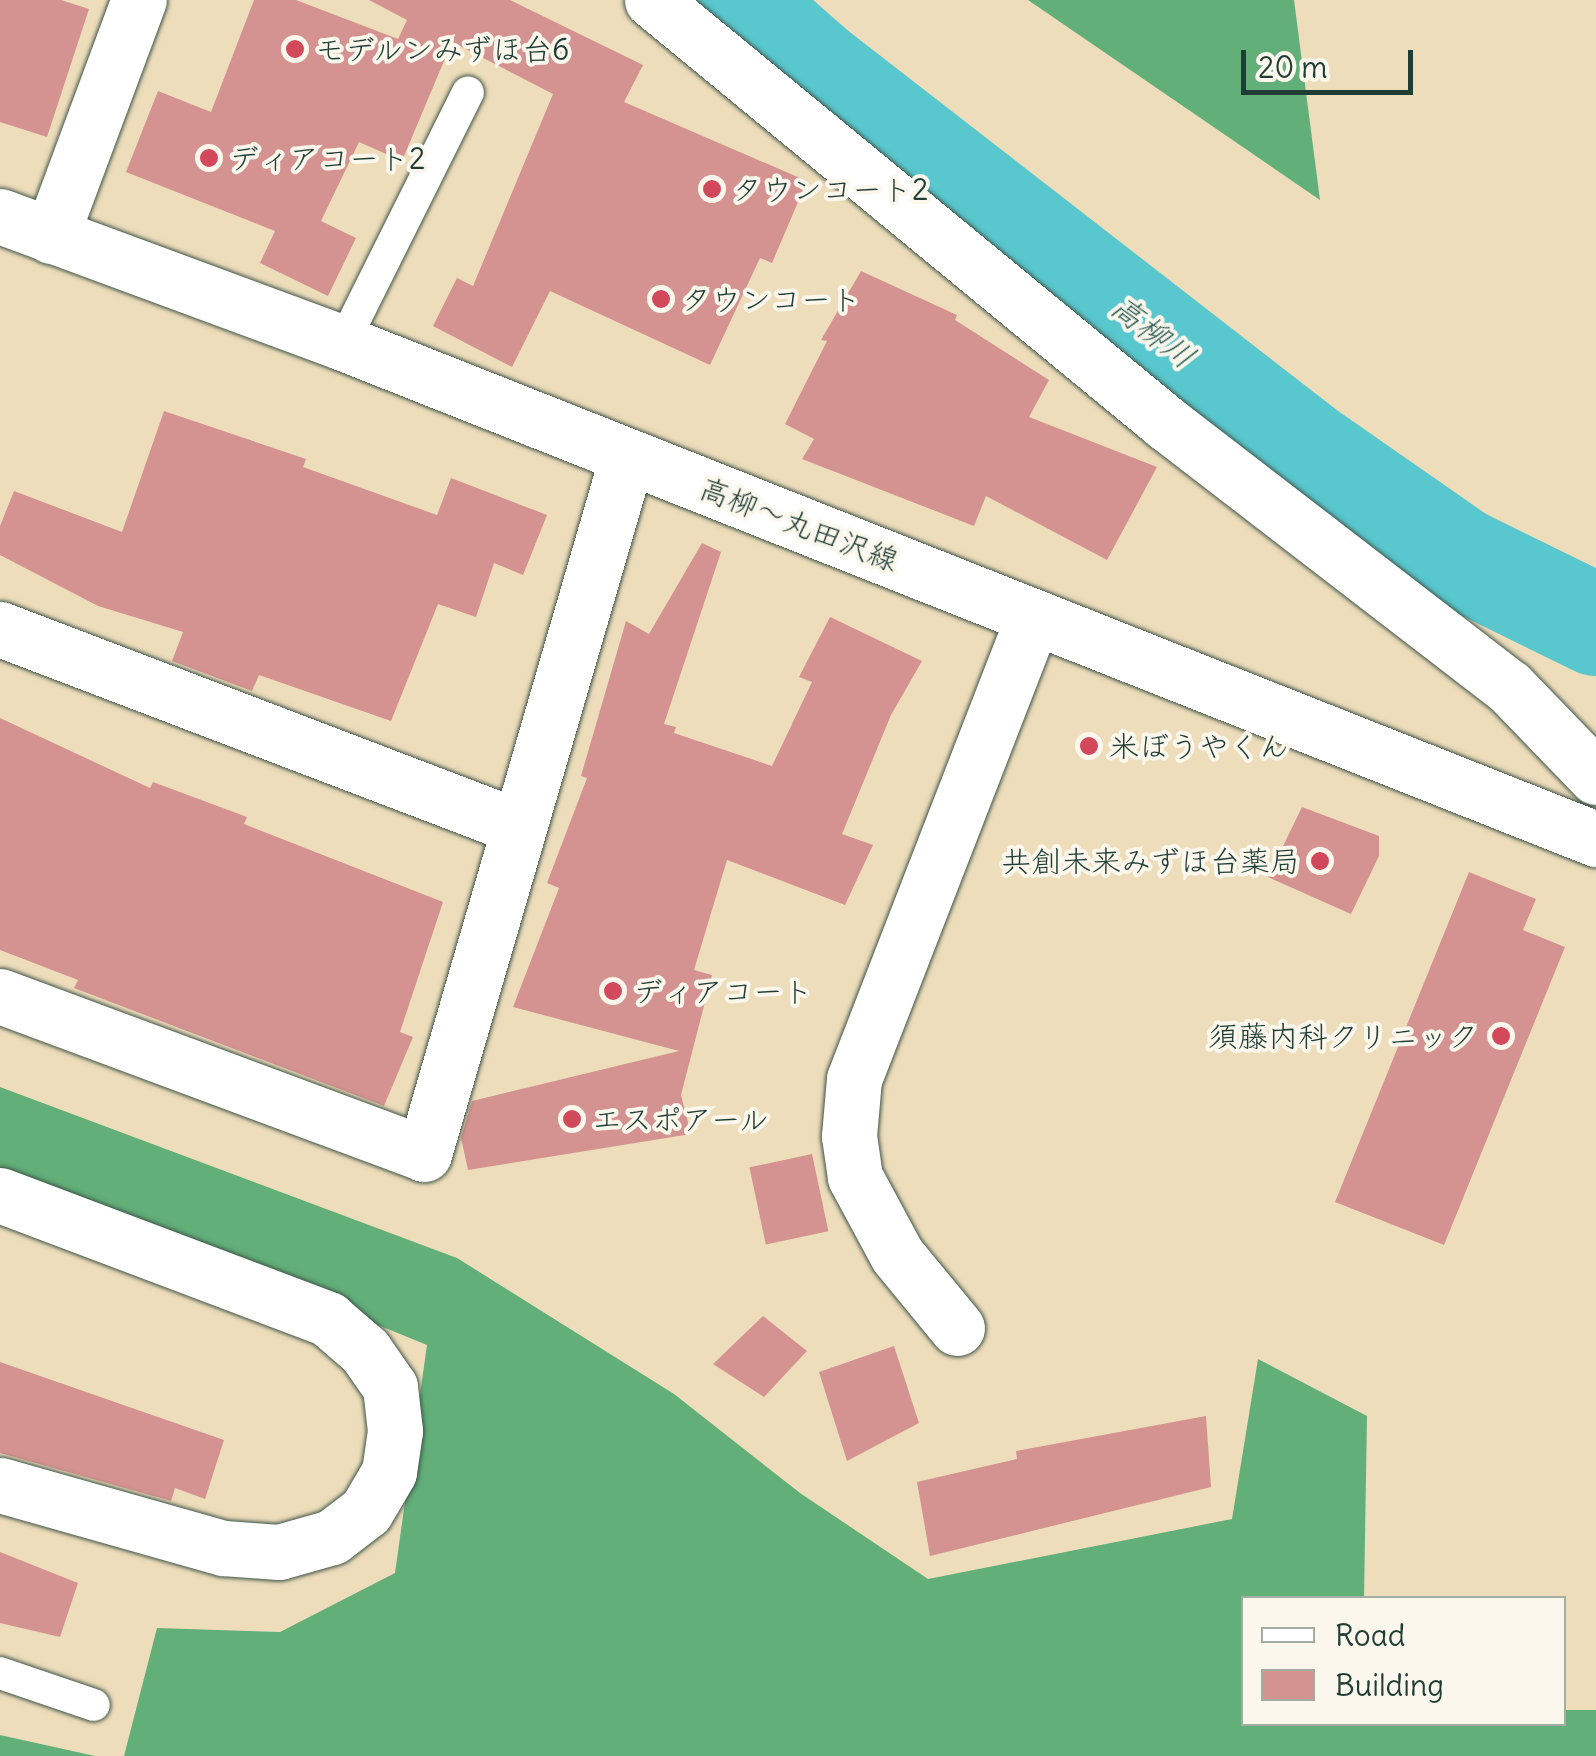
<!DOCTYPE html>
<meta charset="utf-8">
<style>
body{margin:0}
#map{position:relative;width:1596px;height:1756px;overflow:hidden;background:#edb;font-family:Delius,"Klee One",sans-serif}
div>[style]{position:absolute}
[style*='--x']{left:calc(var(--x)*1px);top:calc(var(--y)*1px);width:calc(var(--w)*1px);rotate:calc(var(--a)*1deg)}
.forest>*{inset:0;background:#62af79}
.river>*{height:102px;margin:-51px;padding:0 51px;transform-origin:51px;border-radius:51px;background:#59c7ce}
.building>*{inset:0;background:#d49391;transform-origin:0 0}
.roads{filter:drop-shadow(0 0 2px #3e5548) drop-shadow(0 0 2px #3e5548)}
.service>*{height:32px;margin:-16px;padding:0 16px;transform-origin:16px;border-radius:16px;background:#fff}
.minor>*{height:55px;margin:-27.5px;padding:0 27.5px;transform-origin:27.5px;border-radius:27.5px;background:#fff}
.tertiary>*{height:55px;margin:-27.5px;padding:0 27.5px;transform-origin:27.5px;border-radius:27.5px;background:#fff}
.dots>*{width:28px;height:28px;translate:-50% -50%;box-sizing:border-box;border:5px solid #fbf7ec;border-radius:50%}
span{translate:-50% -50%;white-space:nowrap;text-align:center;line-height:1.15;-webkit-text-stroke:8px #fbf7ec;paint-order:stroke}
.poi-label{font-size:30px;color:#1f3d34}
.left{translate:0 -50%;text-align:left}
.right{translate:-100% -50%;text-align:right}
.street-label{font-size:30px;color:#1f3d34}
.water-label{font-size:32px;color:#2e605a;font-style:italic}
.legend{position:absolute;left:1241px;top:1596px;width:325px;height:130px;box-sizing:border-box;background:#fbf7ec;border:2px solid #a3ada2;margin:0;padding:12px 18px;list-style:none;font-size:30px;color:#1f3d34}
.legend li{display:flex;align-items:center;gap:20px;height:50px}
.legend b{width:50px;border:2px solid #a3ada2}
.scale{position:absolute;left:1241px;top:50px;width:172px;height:45px;box-sizing:border-box;border:5px solid #1f3d34;border-top:0;padding-left:12px;font-size:30px;line-height:35px;white-space:nowrap;color:#1f3d34;-webkit-text-stroke:8px #fbf7ec;paint-order:stroke}
</style>
<div id="map">
<div class="forest">
<div style="clip-path:polygon(1028px 0,1294px 0,1320px 200px)"></div>
<div style="clip-path:polygon(0 1087px,457px 1258px,674px 1394px,800px 1493px,928px 1579px,1232px 1519px,1258px 1359px,1367px 1416px,1364px 1598px,1244px 1598px,1244px 1724px,1564px 1724px,1564px 1710px,1596px 1710px,1596px 1756px,124px 1756px,157px 1628px,280px 1632px,395px 1573px,427px 1345px,0 1171px)"></div>
<div style="clip-path:polygon(0 1735px,95px 1756px,0 1756px)"></div>
</div>
<div class="river">
<div style="--x:736;--y:0;--w:103;--a:41.4"></div>
<div style="--x:813;--y:68;--w:628;--a:37.82"></div>
<div style="--x:1309;--y:453;--w:184;--a:34.8"></div>
<div style="--x:1460;--y:558;--w:152;--a:26.2"></div>
</div>
<div class="building">
<div style="clip-path:polygon(0 0,61px 0,89px 9px,47px 137px,0 122px)"></div>
<div style="clip-path:polygon(254px 0,296px 0,398px 39px,407px 20px,369px 0,510px 0,643px 65px,624px 102px,807px 181px,772px 263px,760px 258px,710px 365px,550px 291px,512px 367px,433px 326px,457px 278px,473px 286px,553px 94px,452px 42px,402px 161px,359px 142px,321px 221px,356px 238px,328px 296px,260px 263px,275px 231px,126px 172px,158px 91px,211px 112px)"></div>
<div style="clip-path:polygon(861px 271px,957px 315px,955px 320px,1049px 380px,1029px 417px,1157px 467px,1107px 560px,986px 496px,974px 526px,802px 459px,814px 439px,785px 424px,827px 341px,821px 340px)"></div>
<div style="clip-path:polygon(164px 411px,306px 459px,303px 467px,437px 515px,451px 478px,547px 515px,523px 575px,494px 563px,476px 617px,438px 604px,391px 721px,259px 675px,252px 691px,172px 661px,183px 632px,98px 606px,0 555px,0 526px,14px 491px,122px 532px)"></div>
<div style="clip-path:polygon(702px 543px,721px 552px,664px 724px,676px 727px,674px 733px,772px 766px,812px 682px,799px 677px,830px 617px,922px 661px,891px 715px,842px 834px,873px 845px,845px 905px,727px 860px,694px 970px,712px 975px,681px 1095px,691px 1134px,468px 1170px,461px 1138px,472px 1101px,679px 1051px,513px 1007px,559px 888px,547px 883px,587px 778px,581px 776px,626px 621px,649px 634px)"></div>
<div style="clip-path:polygon(0 718px,150px 788px,153px 782px,247px 817px,244px 824px,443px 902px,400px 1032px,413px 1037px,384px 1106px,74px 988px,78px 980px,0 950px)"></div>
<div style="clip-path:polygon(1302px 807px,1379px 836px,1379px 856px,1351px 914px,1268px 877px)"></div>
<div style="clip-path:polygon(1469px 872px,1536px 899px,1523px 930px,1565px 947px,1444px 1245px,1335px 1202px)"></div>
<div style="left:812px;top:1154px;width:79px;height:64px;rotate:78deg"></div>
<div style="clip-path:polygon(763px 1316px,807px 1351px,764px 1397px,713px 1364px)"></div>
<div style="clip-path:polygon(894px 1346px,919px 1423px,847px 1461px,819px 1372px)"></div>
<div style="clip-path:polygon(0 1362px,224px 1440px,205px 1499px,175px 1488px,171px 1501px,0 1453px)"></div>
<div style="clip-path:polygon(1206px 1416px,1211px 1487px,930px 1556px,917px 1482px,1017px 1459px,1016px 1451px)"></div>
<div style="clip-path:polygon(0 1552px,78px 1583px,60px 1637px,0 1623px)"></div>
</div>
<div class="roads">
<div class="service">
<div style="--x:343;--y:343;--w:280;--a:-63.5"></div>
<div style="--x:0;--y:1673;--w:99;--a:18.8"></div>
</div>
<div class="minor">
<div style="--x:652;--y:0;--w:666;--a:39.45"></div>
<div style="--x:1166;--y:423;--w:433;--a:37.6"></div>
<div style="--x:1509;--y:687;--w:125;--a:46"></div>
<div style="--x:51;--y:236;--w:252;--a:-69.6"></div>
<div style="--x:0;--y:629;--w:555;--a:20.88"></div>
<div style="--x:0;--y:996;--w:452;--a:20.4"></div>
<div style="--x:424;--y:1154;--w:726;--a:-73.76"></div>
<div style="--x:0;--y:1195;--w:351;--a:20.7"></div>
<div style="--x:328;--y:1319;--w:49;--a:40.9"></div>
<div style="--x:365;--y:1351;--w:44;--a:55.2"></div>
<div style="--x:390;--y:1387;--w:44;--a:83.5"></div>
<div style="--x:395;--y:1431;--w:41;--a:98.3"></div>
<div style="--x:389;--y:1472;--w:45;--a:120.5"></div>
<div style="--x:366;--y:1511;--w:43;--a:142.6"></div>
<div style="--x:332;--y:1537;--w:55;--a:164.2"></div>
<div style="--x:279;--y:1552;--w:56;--a:-175.9"></div>
<div style="--x:223;--y:1548;--w:232;--a:-164.2"></div>
<div style="--x:957;--y:1328;--w:94;--a:-129.4"></div>
<div style="--x:897;--y:1255;--w:89;--a:-118.3"></div>
<div style="--x:855;--y:1177;--w:41;--a:-98.3"></div>
<div style="--x:849;--y:1136;--w:57;--a:-85"></div>
<div style="--x:854;--y:1079;--w:495;--a:-68.8"></div>
</div>
<div class="tertiary">
<div style="--x:0;--y:216;--w:366;--a:20.3"></div>
<div style="--x:343;--y:343;--w:1348;--a:21.6"></div>
</div>
</div>
<div class="dots">
<div style="left:295px;top:49px;background:#d1495b"></div>
<div style="left:209px;top:158px;background:#d1495b"></div>
<div style="left:712px;top:189px;background:#d1495b"></div>
<div style="left:661px;top:299px;background:#d1495b"></div>
<div style="left:1089px;top:746px;background:#d1495b"></div>
<div style="left:1320px;top:861px;background:#d1495b"></div>
<div style="left:613px;top:991px;background:#d1495b"></div>
<div style="left:1501px;top:1036px;background:#d1495b"></div>
<div style="left:572px;top:1119px;background:#d1495b"></div>
</div>
<div class="poi-label">
<span class="left" style="left:315px;top:49px">モデルンみずほ台6</span>
<span class="left" style="left:229px;top:158px">ディアコート2</span>
<span class="left" style="left:732px;top:189px">タウンコート2</span>
<span class="left" style="left:681px;top:299px">タウンコート</span>
<span class="left" style="left:1109px;top:746px">米ぼうやくん</span>
<span class="right" style="left:1300px;top:861px">共創未来みずほ台薬局</span>
<span class="left" style="left:633px;top:991px">ディアコート</span>
<span class="right" style="left:1478px;top:1036px">須藤内科クリニック</span>
<span class="left" style="left:592px;top:1119px">エスポアール</span>
</div>
<div class="street-label">
<span style="left:799px;top:524px;rotate:21deg">高柳～丸田沢線</span>
</div>
<div class="water-label">
<span style="left:1153px;top:332px;rotate:38deg">高柳川</span>
</div>
<ul class="legend">
<li><b style="height:12px;background:#fff"></b>Road</li>
<li><b style="height:28px;background:#d49391"></b>Building</li>
</ul>
<div class="scale">20 m</div>
</div>
